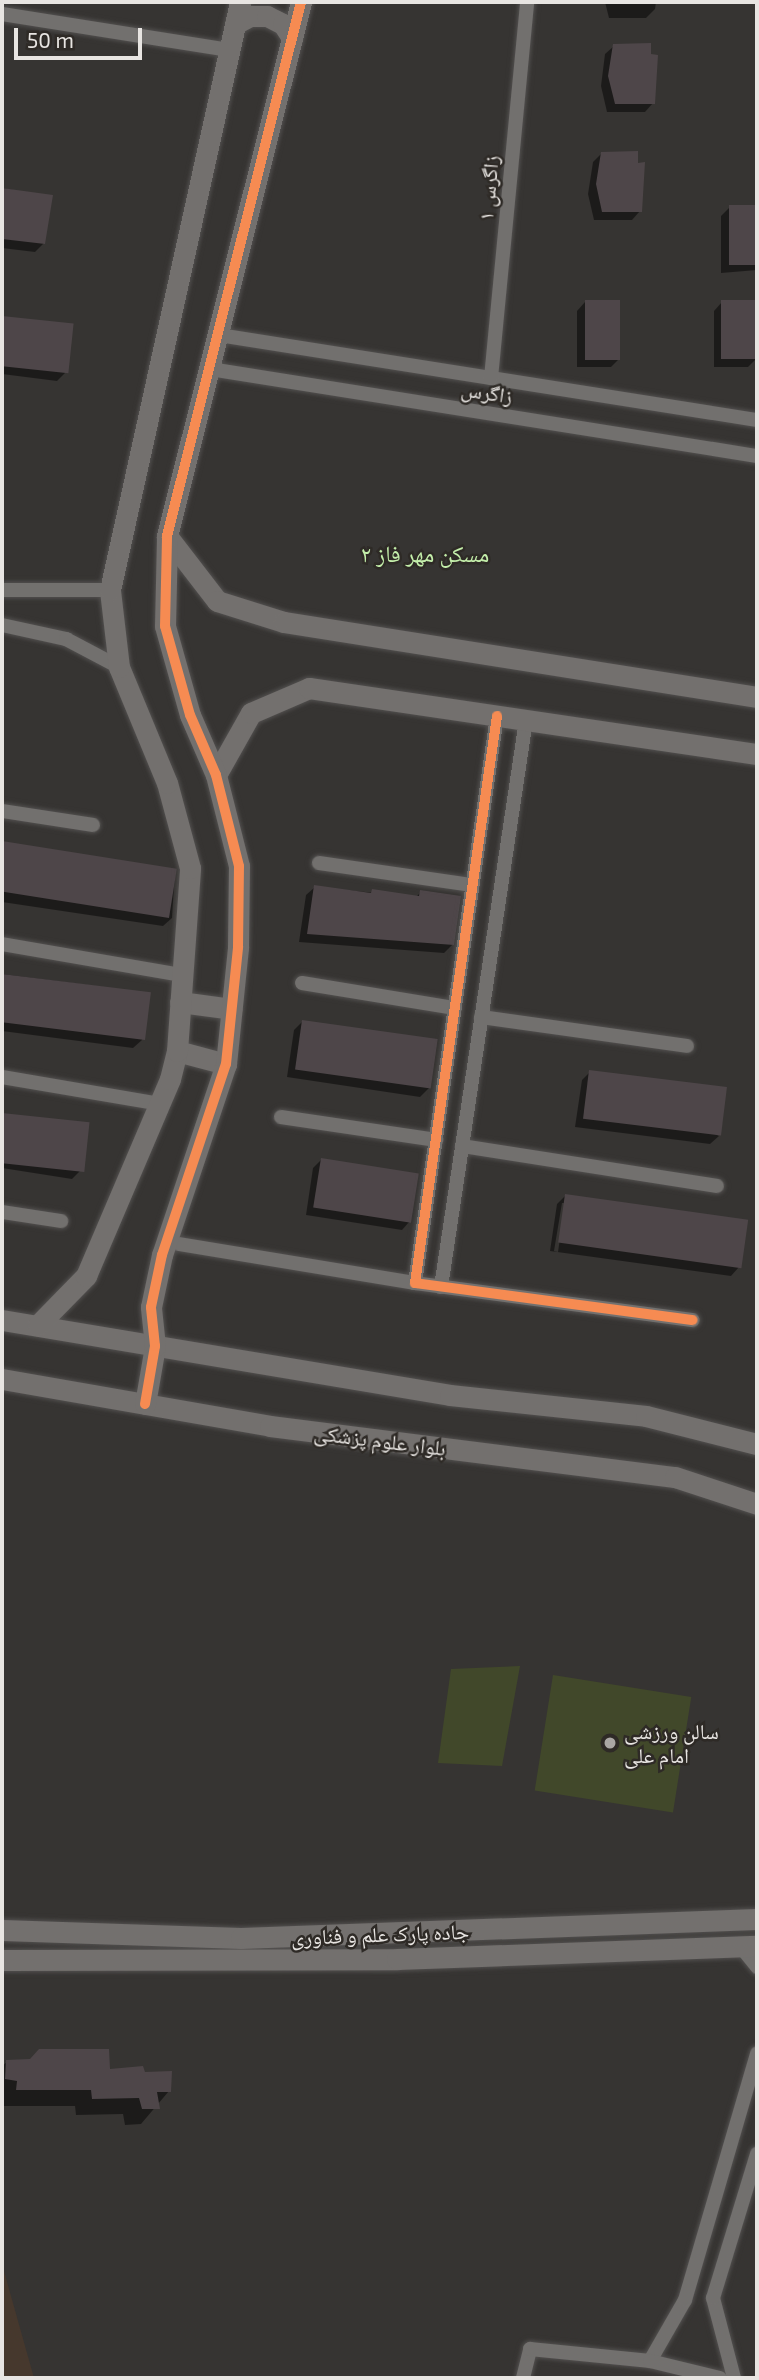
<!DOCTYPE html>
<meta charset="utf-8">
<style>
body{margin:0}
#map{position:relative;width:759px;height:2380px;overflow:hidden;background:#363432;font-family:"Exo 2","Noto Naskh Arabic",sans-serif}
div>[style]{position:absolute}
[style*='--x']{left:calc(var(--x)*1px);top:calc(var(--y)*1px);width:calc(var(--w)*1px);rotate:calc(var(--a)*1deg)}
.education>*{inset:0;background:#46382d}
.green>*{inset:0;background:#41482a;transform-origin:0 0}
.shadow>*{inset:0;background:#0007}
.building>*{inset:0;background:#4e4649;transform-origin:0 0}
.roads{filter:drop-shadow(0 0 2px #52504f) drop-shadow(0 0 2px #52504f)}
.street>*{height:14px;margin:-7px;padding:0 7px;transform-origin:7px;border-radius:7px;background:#72706e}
.secondary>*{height:21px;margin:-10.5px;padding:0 10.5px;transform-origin:10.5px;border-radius:10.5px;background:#73706e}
.cycleway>*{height:10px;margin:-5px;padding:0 5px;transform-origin:5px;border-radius:5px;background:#f68b52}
.dots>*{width:19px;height:19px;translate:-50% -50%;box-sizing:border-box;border:4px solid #2e2a26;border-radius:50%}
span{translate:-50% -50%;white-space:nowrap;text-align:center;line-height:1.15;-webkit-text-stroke:5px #2e2a26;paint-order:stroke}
.street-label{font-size:21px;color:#e8e5e2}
.poi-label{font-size:21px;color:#e8e5e2}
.left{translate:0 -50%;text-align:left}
.neighbourhood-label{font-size:23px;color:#c4efab}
.frame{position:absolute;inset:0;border:4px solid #e8e5e2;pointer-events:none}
.scale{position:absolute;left:14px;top:28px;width:128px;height:32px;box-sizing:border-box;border:4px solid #e8e5e2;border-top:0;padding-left:9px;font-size:21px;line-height:24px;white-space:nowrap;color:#e8e5e2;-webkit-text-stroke:5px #2e2a26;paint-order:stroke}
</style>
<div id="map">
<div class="education">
<div style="clip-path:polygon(2px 2264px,34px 2378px,2px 2378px)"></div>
</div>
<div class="green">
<div style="clip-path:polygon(520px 1666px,502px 1766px,438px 1763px,451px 1669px)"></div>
<div style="left:553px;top:1675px;width:140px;height:117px;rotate:9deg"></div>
</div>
<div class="shadow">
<div style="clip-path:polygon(605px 2px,656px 2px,655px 9px,646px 18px,609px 18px)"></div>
<div style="clip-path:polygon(614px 46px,653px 103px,645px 112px,607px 112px,601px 86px,605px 54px)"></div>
<div style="clip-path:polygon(601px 154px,640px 211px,632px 220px,594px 220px,588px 194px,593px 162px)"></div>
<div style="clip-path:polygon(2px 188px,51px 197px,44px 243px,35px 252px,2px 248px)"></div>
<div style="clip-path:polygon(757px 207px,757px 270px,721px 273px,721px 216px,729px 208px)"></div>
<div style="clip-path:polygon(585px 302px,620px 358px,611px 367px,577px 367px,577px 311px)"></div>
<div style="clip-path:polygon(722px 302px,757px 358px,748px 367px,714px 367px,714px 311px)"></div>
<div style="clip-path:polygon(2px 317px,72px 325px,66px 372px,57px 381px,2px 374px)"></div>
<div style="clip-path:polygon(2px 844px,175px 871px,172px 918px,163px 926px,2px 902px)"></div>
<div style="clip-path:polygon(315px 887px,416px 897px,421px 892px,453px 944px,444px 953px,299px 942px,306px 895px)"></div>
<div style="clip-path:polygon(2px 974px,149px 993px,142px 1040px,133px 1048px,2px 1031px)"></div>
<div style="clip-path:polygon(302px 1022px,429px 1088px,420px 1097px,287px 1077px,294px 1030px)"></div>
<div style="clip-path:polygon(590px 1072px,719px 1136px,710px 1144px,575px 1127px,582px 1080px)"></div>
<div style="clip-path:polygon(2px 1115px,88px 1124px,81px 1170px,72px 1179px,2px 1168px)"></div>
<div style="clip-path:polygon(321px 1160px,410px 1221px,402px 1230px,306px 1215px,313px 1168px)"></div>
<div style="clip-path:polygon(evenodd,566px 1195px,739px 1267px,731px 1276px,550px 1251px,557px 1204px,566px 1195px,562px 1203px,565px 1203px,558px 1252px,554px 1251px,562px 1203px)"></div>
<div style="clip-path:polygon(7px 2062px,108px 2071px,169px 2091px,141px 2124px,125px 2125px,123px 2114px,76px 2115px,75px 2106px,2px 2106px,2px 2066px)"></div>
</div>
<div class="building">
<div style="clip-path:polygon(651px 43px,651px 54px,658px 55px,655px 104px,615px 104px,608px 76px,613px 44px)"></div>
<div style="clip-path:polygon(638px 151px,638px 163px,645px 162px,642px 212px,602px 212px,596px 184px,601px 152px)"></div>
<div style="clip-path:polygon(2px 188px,53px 195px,45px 244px,2px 239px)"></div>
<div style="left:757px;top:205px;width:60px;height:28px;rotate:90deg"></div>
<div style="left:585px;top:300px;width:35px;height:60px"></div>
<div style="left:721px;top:300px;width:36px;height:59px"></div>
<div style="left:2px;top:316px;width:72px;height:50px;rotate:6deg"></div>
<div style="left:2px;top:841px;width:177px;height:50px;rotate:9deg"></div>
<div style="clip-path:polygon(314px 885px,371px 893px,372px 889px,419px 896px,420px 890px,461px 896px,454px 945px,307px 934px)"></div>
<div style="left:2px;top:974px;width:150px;height:48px;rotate:7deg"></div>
<div style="left:302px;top:1020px;width:137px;height:50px;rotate:8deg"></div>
<div style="left:589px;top:1070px;width:139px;height:49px;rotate:7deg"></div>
<div style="left:2px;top:1113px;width:88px;height:50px;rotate:6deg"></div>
<div style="left:321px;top:1158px;width:99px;height:50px;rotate:9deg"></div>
<div style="left:565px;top:1194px;width:185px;height:49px;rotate:8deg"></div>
<div style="clip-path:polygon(39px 2049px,109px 2049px,110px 2069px,143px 2066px,145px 2072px,172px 2071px,171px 2092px,157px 2092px,160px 2109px,142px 2109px,139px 2098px,92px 2099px,91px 2090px,16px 2090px,17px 2081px,5px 2079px,6px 2060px,30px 2059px)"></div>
</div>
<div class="roads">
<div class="street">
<div style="--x:2;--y:14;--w:230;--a:9"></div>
<div style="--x:219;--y:335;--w:545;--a:8.98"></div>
<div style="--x:210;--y:369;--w:554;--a:9.04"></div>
<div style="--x:491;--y:378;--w:378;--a:-84.5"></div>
<div style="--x:2;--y:590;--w:108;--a:0"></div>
<div style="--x:2;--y:625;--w:66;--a:12.3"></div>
<div style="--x:66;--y:639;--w:60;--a:27.8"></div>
<div style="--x:497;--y:716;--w:573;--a:98.23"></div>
<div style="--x:415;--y:1283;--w:280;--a:7.6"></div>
<div style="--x:2;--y:811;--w:92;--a:8.7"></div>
<div style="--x:319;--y:863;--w:155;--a:8.2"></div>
<div style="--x:2;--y:944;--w:183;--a:9.8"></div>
<div style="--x:302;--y:983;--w:155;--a:9.3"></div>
<div style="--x:481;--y:1017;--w:208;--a:8"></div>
<div style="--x:2;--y:1077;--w:160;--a:9.7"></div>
<div style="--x:281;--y:1117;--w:157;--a:8.4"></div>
<div style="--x:462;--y:1146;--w:258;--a:8.9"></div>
<div style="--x:2;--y:1212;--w:60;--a:8.7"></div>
<div style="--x:179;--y:1244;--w:239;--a:9.4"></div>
<div style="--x:441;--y:1287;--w:573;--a:-81.47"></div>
<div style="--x:741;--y:1947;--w:26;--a:51"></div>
<div style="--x:650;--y:2361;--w:70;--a:-60.2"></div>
<div style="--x:685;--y:2300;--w:257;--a:-73.7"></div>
<div style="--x:523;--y:2378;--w:30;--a:-76"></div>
<div style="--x:530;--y:2349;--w:121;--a:5.7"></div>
<div style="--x:650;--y:2361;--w:72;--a:13.7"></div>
<div style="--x:734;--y:2378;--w:83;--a:-104.7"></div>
<div style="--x:713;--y:2298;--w:151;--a:-73"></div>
</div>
<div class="secondary">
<div style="--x:235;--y:24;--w:17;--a:-28"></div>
<div style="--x:250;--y:16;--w:17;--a:0"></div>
<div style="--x:267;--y:16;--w:18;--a:27"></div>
<div style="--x:283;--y:24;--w:17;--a:57"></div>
<div style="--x:167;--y:536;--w:82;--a:52.4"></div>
<div style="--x:217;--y:601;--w:70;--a:17.4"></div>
<div style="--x:284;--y:622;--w:479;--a:9"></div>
<div style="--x:216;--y:775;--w:71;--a:-60.6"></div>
<div style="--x:251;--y:713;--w:63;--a:-23.3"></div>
<div style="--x:309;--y:688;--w:453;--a:8.4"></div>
<div style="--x:180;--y:1002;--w:52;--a:7.7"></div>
<div style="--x:177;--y:1051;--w:51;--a:14.9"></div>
<div style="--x:2;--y:1320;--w:454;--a:9.5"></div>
<div style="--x:450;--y:1395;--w:197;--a:6.1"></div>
<div style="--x:646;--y:1416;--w:114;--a:14.2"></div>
<div style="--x:38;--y:1325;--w:69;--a:-45.6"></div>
<div style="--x:86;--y:1276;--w:214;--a:-66.9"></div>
<div style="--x:170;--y:1079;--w:29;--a:-76"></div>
<div style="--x:177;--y:1051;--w:183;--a:-85.9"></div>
<div style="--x:190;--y:868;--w:88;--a:-105.1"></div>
<div style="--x:167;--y:783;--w:126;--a:-112.5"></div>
<div style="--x:119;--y:667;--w:78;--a:-96.7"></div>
<div style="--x:110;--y:590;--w:602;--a:-77.53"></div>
<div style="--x:2;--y:1379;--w:272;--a:9.9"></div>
<div style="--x:270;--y:1426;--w:408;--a:7.2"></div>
<div style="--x:675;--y:1477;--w:86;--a:18.2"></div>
<div style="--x:145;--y:1404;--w:59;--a:-80.2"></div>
<div style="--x:155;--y:1346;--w:39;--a:-96"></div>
<div style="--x:151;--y:1307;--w:53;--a:-78.1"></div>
<div style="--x:162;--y:1255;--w:201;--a:-71.5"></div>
<div style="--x:226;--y:1064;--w:118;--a:-84.1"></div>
<div style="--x:238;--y:947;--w:81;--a:-89.3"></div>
<div style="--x:239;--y:866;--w:94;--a:-104.2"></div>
<div style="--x:216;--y:775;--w:65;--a:-113.4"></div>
<div style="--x:190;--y:715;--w:92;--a:-105.7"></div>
<div style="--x:165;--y:626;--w:90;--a:-88.7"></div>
<div style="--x:167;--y:536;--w:551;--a:-75.91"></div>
<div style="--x:2;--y:1930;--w:239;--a:1.9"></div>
<div style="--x:241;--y:1938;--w:516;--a:-2.11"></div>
<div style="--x:2;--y:1960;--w:395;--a:-0.1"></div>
<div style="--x:397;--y:1959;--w:360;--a:-2.1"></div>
</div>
</div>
<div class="cycleway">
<div style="--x:497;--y:716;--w:573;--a:98.23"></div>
<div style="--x:415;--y:1283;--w:280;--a:7.6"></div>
<div style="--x:145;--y:1404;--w:59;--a:-80.2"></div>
<div style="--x:155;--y:1346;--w:39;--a:-96"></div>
<div style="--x:151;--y:1307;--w:53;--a:-78.1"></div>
<div style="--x:162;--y:1255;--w:201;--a:-71.5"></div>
<div style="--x:226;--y:1064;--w:118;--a:-84.1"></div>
<div style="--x:238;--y:947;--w:81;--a:-89.3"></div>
<div style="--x:239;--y:866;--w:94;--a:-104.2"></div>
<div style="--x:216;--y:775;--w:65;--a:-113.4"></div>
<div style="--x:190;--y:715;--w:92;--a:-105.7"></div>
<div style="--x:165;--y:626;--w:90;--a:-88.7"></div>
<div style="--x:167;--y:536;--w:551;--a:-75.91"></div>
</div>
<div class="dots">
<div style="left:610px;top:1743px;background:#aaa7a4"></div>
</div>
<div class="street-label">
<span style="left:488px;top:188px;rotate:-85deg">زاگرس ۱</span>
<span style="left:487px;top:392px;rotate:9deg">زاگرس</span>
<span style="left:380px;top:1440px;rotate:7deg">بلوار علوم پزشکی</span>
<span style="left:380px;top:1934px;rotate:-2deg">جاده پارک علم و فناوری</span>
</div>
<div class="poi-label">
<span class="left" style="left:624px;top:1743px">سالن ورزشی<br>امام علی</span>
</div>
<div class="neighbourhood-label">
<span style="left:425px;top:553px">مسکن مهر فاز ۲</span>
</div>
<div class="frame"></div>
<div class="scale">50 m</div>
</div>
